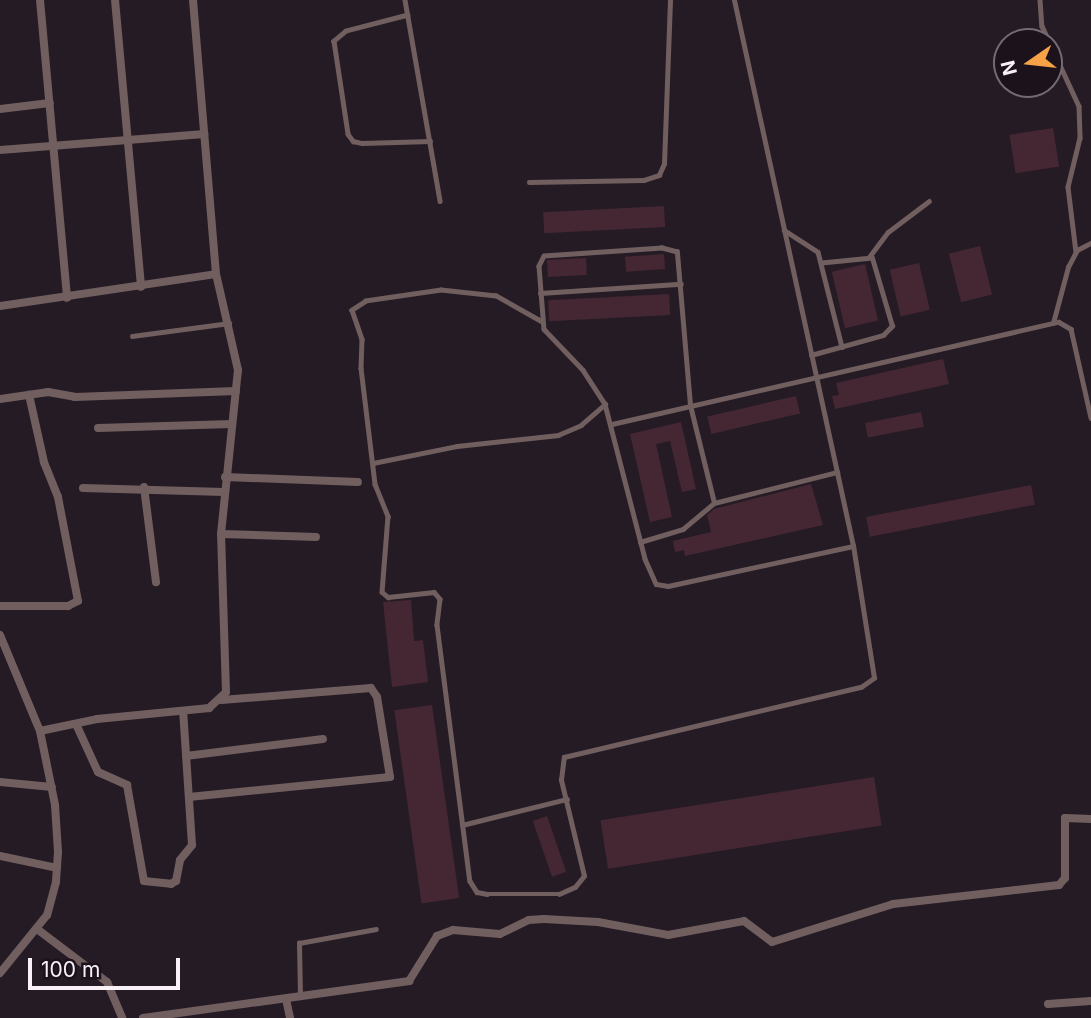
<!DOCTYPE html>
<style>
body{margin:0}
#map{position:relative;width:1091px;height:1018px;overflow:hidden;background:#251b25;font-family:Inter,sans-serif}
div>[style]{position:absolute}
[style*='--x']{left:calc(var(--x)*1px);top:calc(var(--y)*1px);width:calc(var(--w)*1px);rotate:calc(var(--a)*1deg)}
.building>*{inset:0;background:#452733;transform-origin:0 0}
.service>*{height:4.5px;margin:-2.25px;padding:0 2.25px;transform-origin:2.25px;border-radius:2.25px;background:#715f5f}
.minor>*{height:8px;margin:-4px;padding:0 4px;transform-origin:4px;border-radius:4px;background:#715f5f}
span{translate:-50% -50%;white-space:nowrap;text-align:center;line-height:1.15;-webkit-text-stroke:5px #1b121b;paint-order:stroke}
.north{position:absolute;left:993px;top:28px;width:70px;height:70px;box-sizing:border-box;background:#1b121b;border:2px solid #736b73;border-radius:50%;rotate:256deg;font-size:19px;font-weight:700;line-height:28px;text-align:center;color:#f8f1f8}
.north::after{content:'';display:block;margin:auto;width:24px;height:32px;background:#f6a247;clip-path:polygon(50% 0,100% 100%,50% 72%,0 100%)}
.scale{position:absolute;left:28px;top:958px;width:152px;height:32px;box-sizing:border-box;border:4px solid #f8f1f8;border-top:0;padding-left:9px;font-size:21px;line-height:24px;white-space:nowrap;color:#f8f1f8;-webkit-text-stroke:5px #1b121b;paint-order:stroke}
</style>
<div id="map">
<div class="building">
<div style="left:1053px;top:128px;width:39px;height:44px;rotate:81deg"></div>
<div style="left:664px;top:206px;width:21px;height:121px;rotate:87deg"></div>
<div style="left:980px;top:246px;width:50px;height:32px;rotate:76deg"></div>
<div style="left:664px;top:254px;width:15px;height:39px;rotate:86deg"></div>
<div style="left:586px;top:258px;width:17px;height:39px;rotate:87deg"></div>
<div style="left:919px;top:263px;width:48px;height:30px;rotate:77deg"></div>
<div style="left:865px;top:264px;width:58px;height:34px;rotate:77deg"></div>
<div style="left:669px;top:294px;width:21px;height:121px;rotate:87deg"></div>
<div style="clip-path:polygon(943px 359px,949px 384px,835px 409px,832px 396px,839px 395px,836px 383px)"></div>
<div style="left:796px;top:396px;width:18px;height:91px;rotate:77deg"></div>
<div style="left:921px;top:412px;width:15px;height:57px;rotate:79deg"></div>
<div style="clip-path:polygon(681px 422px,696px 489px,682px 492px,670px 441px,656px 444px,672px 517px,650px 522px,630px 434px)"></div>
<div style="clip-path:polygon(811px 484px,823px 525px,685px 556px,684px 550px,675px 552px,673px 541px,711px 532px,707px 515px,714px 509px)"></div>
<div style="left:1031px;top:485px;width:20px;height:168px;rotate:79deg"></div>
<div style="clip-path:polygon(411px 600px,414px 641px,423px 640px,428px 682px,392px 687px,383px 602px)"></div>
<div style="left:432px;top:705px;width:195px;height:38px;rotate:82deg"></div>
<div style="left:874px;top:777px;width:49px;height:277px;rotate:81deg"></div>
<div style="left:547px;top:816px;width:59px;height:15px;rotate:71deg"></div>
</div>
<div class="service">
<div style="--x:405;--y:0;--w:204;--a:80.1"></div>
<div style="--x:1040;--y:0;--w:26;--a:86"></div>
<div style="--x:1042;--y:26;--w:88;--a:65.2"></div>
<div style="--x:1079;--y:106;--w:32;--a:88"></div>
<div style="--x:1080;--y:138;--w:50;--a:103.8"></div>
<div style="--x:1068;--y:187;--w:65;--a:83"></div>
<div style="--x:408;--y:15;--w:64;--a:165.5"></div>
<div style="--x:346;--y:31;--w:16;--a:140"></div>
<div style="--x:334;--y:41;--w:94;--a:81.4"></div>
<div style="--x:348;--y:134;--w:9;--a:54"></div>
<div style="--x:353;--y:141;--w:9;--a:13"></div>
<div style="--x:362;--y:143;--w:68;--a:-1.7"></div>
<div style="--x:529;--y:182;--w:115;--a:-1"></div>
<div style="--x:644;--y:180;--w:16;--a:-18"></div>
<div style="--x:659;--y:175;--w:12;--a:-66"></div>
<div style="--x:664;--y:164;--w:164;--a:-87.9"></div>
<div style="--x:784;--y:230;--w:40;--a:32.9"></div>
<div style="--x:818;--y:252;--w:98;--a:75.8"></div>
<div style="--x:869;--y:257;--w:31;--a:-53"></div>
<div style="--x:888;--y:232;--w:51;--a:-37.1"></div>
<div style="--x:540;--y:293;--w:141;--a:-3.7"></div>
<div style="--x:542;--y:322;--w:53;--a:-150.5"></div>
<div style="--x:496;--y:296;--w:55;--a:-173.8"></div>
<div style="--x:441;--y:290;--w:76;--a:171.7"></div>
<div style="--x:366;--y:301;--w:17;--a:147"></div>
<div style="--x:352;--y:310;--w:31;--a:71"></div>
<div style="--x:362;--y:339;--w:29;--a:92"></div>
<div style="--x:361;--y:368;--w:117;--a:83.1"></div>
<div style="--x:375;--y:484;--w:35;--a:68"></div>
<div style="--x:388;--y:516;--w:76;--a:94.5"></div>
<div style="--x:382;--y:592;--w:8;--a:40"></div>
<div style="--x:388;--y:597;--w:46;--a:-6.2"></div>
<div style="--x:434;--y:592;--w:9;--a:49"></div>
<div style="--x:440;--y:599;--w:26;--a:97"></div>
<div style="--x:437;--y:625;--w:258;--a:82.7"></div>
<div style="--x:470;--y:881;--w:13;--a:58"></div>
<div style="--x:477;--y:892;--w:10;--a:11"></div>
<div style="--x:487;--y:894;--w:72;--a:0"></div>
<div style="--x:559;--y:894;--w:17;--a:-24"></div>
<div style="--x:575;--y:887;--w:14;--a:-51"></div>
<div style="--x:584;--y:876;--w:99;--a:-103.5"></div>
<div style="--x:561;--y:780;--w:23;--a:-83"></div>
<div style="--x:564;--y:757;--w:305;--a:-13.3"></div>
<div style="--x:861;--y:687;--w:16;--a:-35"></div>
<div style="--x:874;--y:678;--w:134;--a:-99"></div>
<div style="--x:853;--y:546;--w:559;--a:-102.3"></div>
<div style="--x:1053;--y:323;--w:58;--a:-75"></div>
<div style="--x:1068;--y:267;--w:19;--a:-62"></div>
<div style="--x:1077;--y:250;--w:16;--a:-27"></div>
<div style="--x:132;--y:336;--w:98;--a:-7.6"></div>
<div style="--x:811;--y:355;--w:75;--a:-15.5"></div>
<div style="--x:883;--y:335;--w:13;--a:-45"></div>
<div style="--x:892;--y:326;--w:71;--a:-106.4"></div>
<div style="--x:872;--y:258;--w:50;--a:174.3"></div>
<div style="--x:612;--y:424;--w:458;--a:-12.9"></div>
<div style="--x:1059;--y:322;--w:14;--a:30"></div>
<div style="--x:1071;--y:329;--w:91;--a:77.3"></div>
<div style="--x:373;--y:463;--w:86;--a:-11.4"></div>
<div style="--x:457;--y:446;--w:102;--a:-6.2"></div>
<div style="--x:558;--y:435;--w:25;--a:-23"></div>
<div style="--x:581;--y:425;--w:32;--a:-41"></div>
<div style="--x:714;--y:503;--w:101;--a:-103.8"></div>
<div style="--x:690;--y:405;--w:154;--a:-94.9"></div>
<div style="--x:677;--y:252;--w:16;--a:-165"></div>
<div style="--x:662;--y:248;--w:118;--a:176.1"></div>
<div style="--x:544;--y:256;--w:11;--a:117"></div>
<div style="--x:539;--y:266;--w:63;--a:85.5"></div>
<div style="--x:544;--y:329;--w:57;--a:46.4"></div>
<div style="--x:583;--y:370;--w:40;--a:57.1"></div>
<div style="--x:605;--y:404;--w:160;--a:75.5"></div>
<div style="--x:645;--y:559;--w:27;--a:66"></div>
<div style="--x:656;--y:584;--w:12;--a:9"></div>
<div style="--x:668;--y:586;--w:189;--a:-12.2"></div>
<div style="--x:640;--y:542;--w:45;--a:-16.8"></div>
<div style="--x:683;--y:529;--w:40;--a:-40"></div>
<div style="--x:714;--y:503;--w:127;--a:-14.1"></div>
<div style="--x:462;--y:825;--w:108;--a:-13.9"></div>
<div style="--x:300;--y:996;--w:53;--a:-91.1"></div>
<div style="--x:299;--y:943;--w:78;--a:-10.3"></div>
</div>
<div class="minor">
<div style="--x:40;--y:0;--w:299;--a:84.8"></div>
<div style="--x:115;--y:0;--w:288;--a:84.8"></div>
<div style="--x:0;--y:109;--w:50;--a:-6.8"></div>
<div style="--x:0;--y:150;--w:205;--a:-4.5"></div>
<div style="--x:0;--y:306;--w:218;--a:-8.4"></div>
<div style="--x:0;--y:399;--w:49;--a:-8.3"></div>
<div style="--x:48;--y:392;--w:27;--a:10"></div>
<div style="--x:75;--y:397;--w:161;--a:-2.1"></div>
<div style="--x:98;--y:428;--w:134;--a:-1.7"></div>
<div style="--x:225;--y:477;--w:133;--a:2.2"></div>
<div style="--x:144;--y:487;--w:96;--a:82.8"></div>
<div style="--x:83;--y:488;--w:141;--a:1.6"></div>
<div style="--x:221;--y:534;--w:95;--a:1.8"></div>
<div style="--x:0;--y:606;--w:68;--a:0"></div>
<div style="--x:68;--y:606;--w:11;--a:-27"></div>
<div style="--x:78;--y:601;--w:106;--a:-100.9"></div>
<div style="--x:58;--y:497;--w:38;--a:-112"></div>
<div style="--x:44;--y:462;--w:69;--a:-102.6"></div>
<div style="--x:0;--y:635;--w:104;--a:67.4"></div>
<div style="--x:40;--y:731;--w:76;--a:78.5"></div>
<div style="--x:55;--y:805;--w:47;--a:86.3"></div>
<div style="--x:58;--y:852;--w:30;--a:94"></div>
<div style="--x:56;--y:882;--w:34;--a:105"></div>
<div style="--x:47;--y:915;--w:75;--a:129"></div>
<div style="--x:76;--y:724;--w:53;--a:65.4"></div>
<div style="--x:98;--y:772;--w:32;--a:24"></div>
<div style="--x:127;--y:785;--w:97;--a:80"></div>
<div style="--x:144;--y:881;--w:27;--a:6"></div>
<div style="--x:171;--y:884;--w:6;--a:-31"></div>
<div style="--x:176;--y:881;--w:21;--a:-79"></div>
<div style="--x:180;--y:860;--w:19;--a:-51"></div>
<div style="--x:192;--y:845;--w:134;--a:-93.8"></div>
<div style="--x:40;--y:731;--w:58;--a:-11.9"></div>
<div style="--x:97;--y:719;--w:113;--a:-5.6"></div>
<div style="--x:209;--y:708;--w:23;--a:-43"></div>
<div style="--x:226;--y:692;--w:158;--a:-91.8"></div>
<div style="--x:221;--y:534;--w:165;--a:-84.1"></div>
<div style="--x:238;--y:370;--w:98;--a:-102.9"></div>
<div style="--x:216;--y:274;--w:275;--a:-94.8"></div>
<div style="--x:186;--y:756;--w:138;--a:-7.1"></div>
<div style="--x:0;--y:782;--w:52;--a:5.5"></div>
<div style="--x:189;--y:797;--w:202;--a:-5.7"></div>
<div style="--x:390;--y:777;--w:81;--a:-99.2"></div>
<div style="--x:377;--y:697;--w:11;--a:-124"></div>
<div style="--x:371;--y:688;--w:150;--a:175.4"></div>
<div style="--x:0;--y:856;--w:58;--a:11.9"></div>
<div style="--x:37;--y:929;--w:88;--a:37.1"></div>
<div style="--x:107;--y:982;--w:39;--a:67"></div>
<div style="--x:286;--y:999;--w:19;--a:78"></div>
<div style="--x:1048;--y:1004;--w:43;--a:-4"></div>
<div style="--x:143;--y:1018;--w:269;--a:-7.9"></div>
<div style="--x:409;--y:981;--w:53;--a:-58.1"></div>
<div style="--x:437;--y:936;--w:17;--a:-21"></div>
<div style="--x:453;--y:930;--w:47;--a:4.9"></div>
<div style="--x:500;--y:934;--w:32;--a:-26"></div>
<div style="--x:529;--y:920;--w:15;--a:-4"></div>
<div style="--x:544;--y:919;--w:54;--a:3.2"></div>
<div style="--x:598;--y:922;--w:71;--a:10.5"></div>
<div style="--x:668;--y:935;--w:77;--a:-10.4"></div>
<div style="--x:744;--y:921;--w:35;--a:37"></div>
<div style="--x:772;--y:942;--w:127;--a:-17.4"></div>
<div style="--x:893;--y:904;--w:167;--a:-6.5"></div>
<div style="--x:1059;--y:885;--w:9;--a:-49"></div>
<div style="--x:1065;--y:878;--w:60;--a:-90"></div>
<div style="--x:1065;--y:818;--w:26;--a:2"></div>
</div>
<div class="north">N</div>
<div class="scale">100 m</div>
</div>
